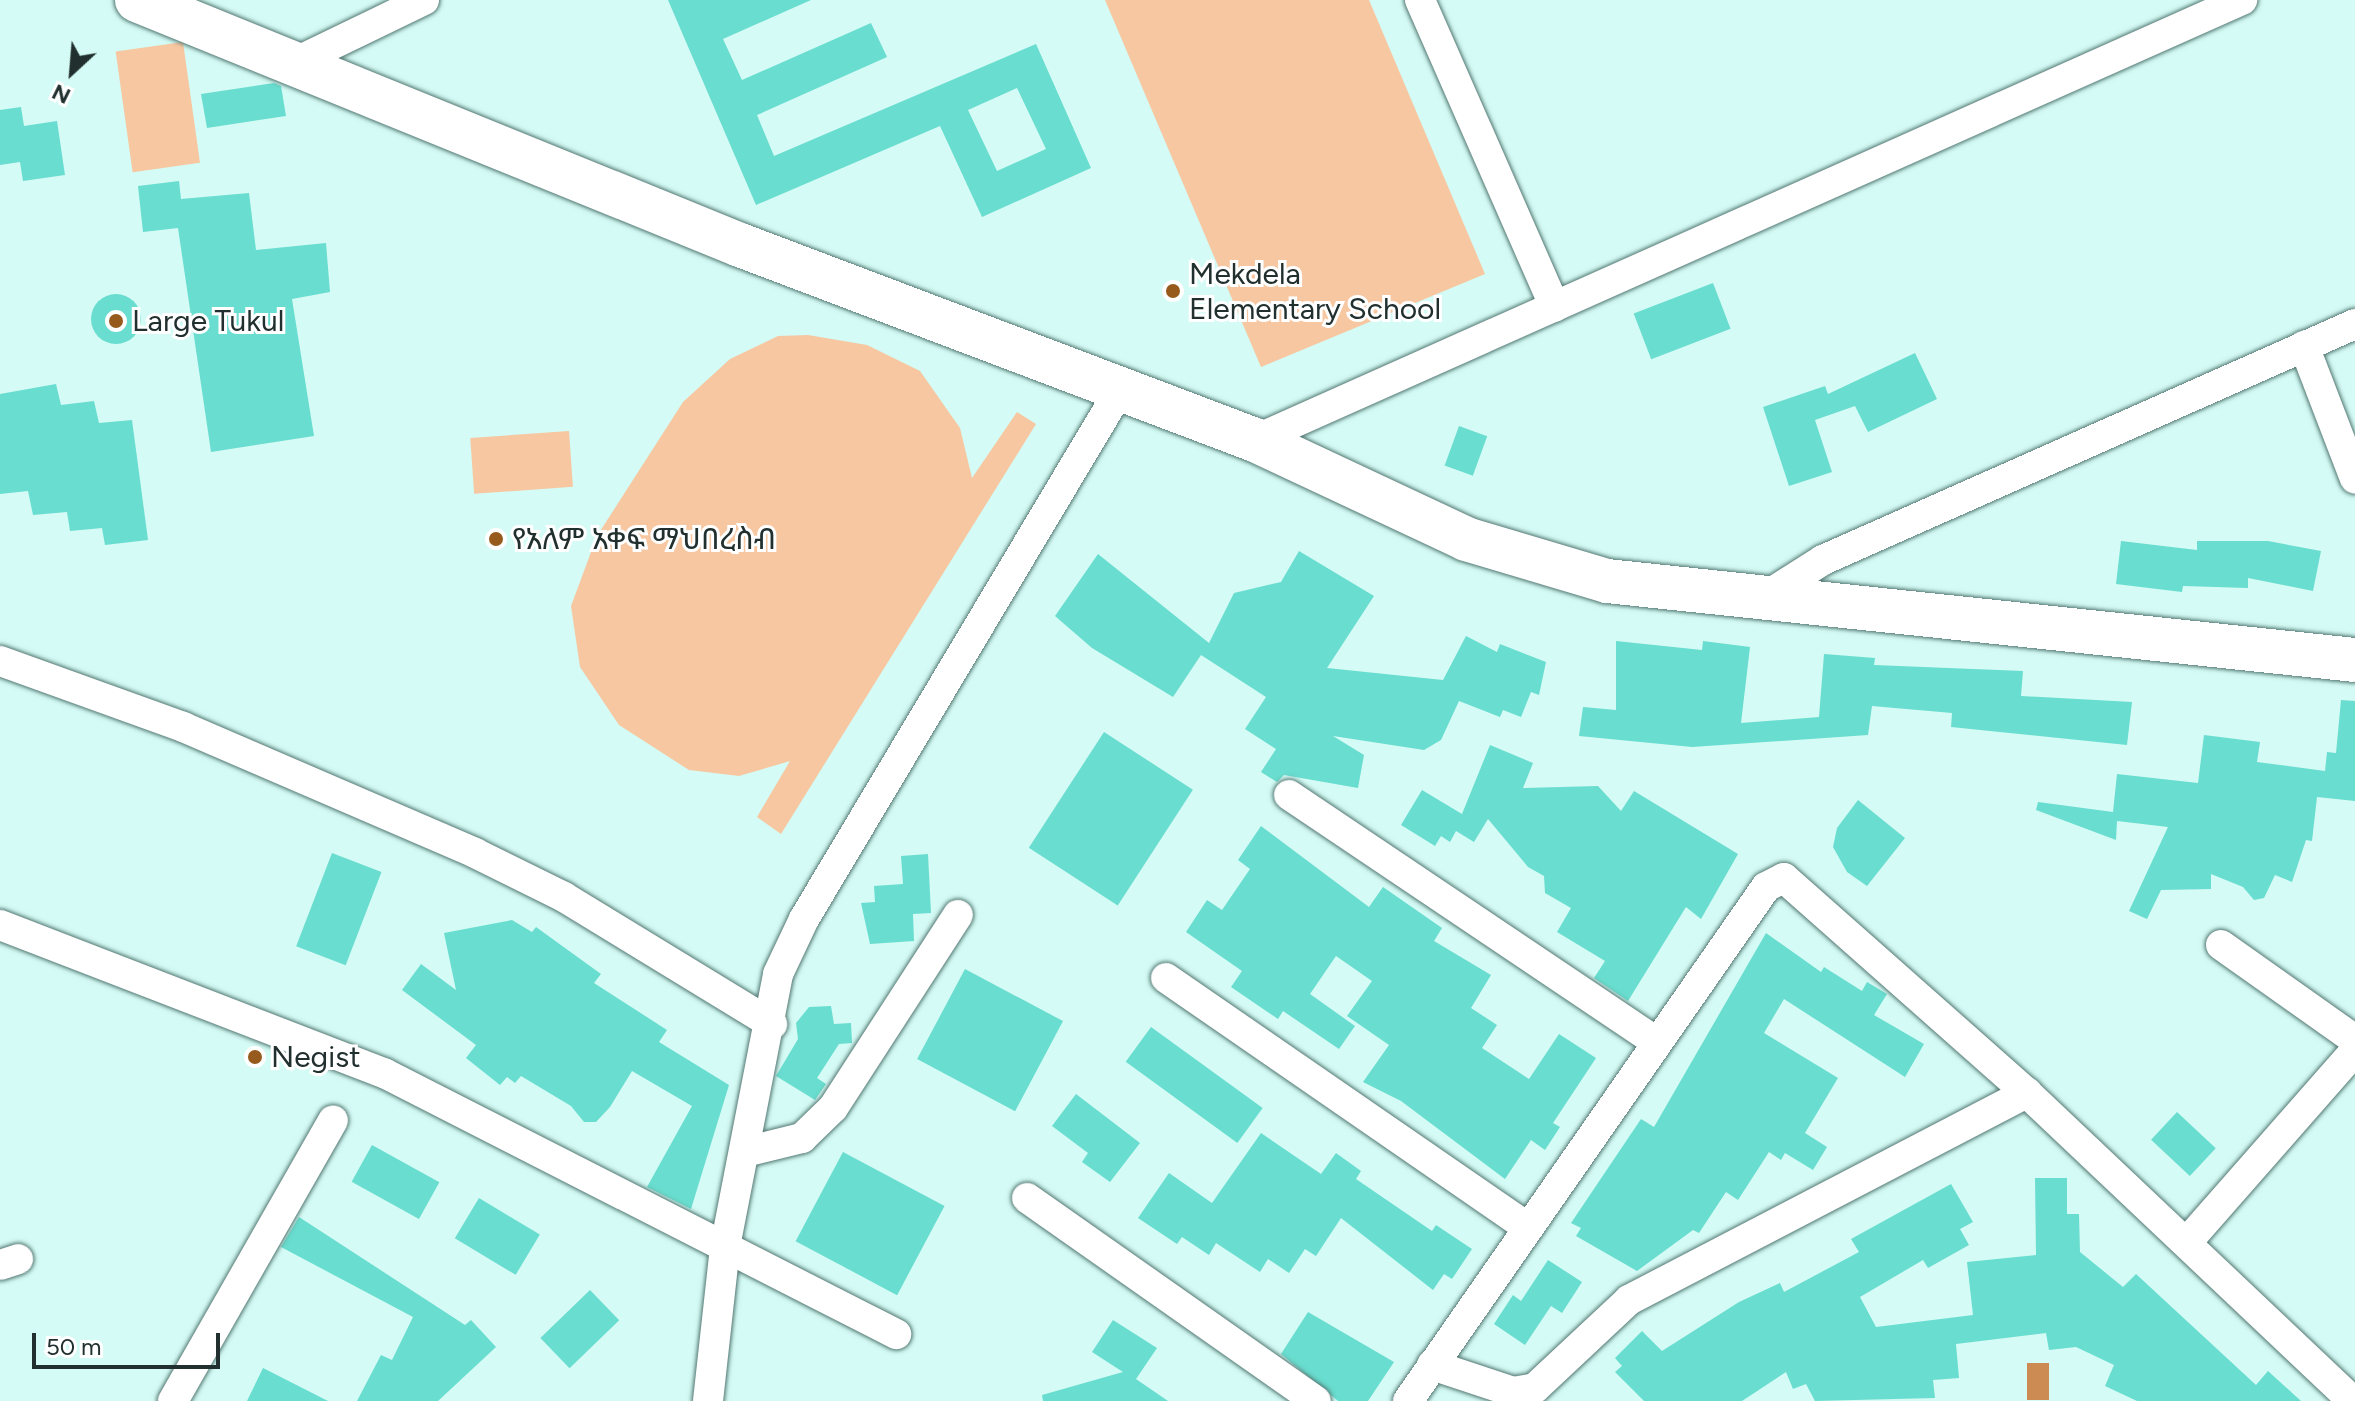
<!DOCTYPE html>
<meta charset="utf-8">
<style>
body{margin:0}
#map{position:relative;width:2355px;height:1401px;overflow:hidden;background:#d4fbf5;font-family:Figtree,"Noto Sans Ethiopic",sans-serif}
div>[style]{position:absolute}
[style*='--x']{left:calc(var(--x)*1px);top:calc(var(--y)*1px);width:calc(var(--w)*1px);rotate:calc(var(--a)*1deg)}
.green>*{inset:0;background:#f7c7a1;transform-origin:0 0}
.water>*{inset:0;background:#cc8b52;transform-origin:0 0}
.building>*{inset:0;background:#69ddcf;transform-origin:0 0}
.round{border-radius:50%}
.roads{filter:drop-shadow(0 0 2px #537772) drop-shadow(0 0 2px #537772)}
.street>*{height:30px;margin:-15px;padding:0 15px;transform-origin:15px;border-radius:15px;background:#fff}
.secondary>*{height:44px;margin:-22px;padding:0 22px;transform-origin:22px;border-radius:22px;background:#fff}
.dots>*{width:22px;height:22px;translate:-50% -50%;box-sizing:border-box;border:4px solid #fff;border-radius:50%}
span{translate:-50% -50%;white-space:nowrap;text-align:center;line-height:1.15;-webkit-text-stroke:6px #fff;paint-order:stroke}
.poi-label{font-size:30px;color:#21302e}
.left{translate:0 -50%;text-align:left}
.north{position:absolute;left:32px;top:32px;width:80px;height:80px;-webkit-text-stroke:6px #fff;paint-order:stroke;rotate:206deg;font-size:22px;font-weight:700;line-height:32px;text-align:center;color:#21302e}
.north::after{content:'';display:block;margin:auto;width:28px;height:36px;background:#21302e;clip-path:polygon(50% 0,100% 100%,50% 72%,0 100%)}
.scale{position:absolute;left:32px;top:1333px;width:188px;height:36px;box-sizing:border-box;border:4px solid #21302e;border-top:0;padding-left:10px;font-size:24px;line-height:28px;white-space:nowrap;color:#21302e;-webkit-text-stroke:6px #fff;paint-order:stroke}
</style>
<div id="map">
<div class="green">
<div style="clip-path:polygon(1105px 0,1369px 0,1485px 274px,1261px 367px)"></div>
<div style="left:183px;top:42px;width:122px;height:68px;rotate:82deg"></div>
<div style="clip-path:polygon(808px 335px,867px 345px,920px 371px,960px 428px,972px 478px,1017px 412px,1036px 424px,781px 834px,757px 817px,790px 761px,739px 776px,689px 770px,619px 725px,580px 667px,571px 606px,597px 536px,683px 402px,730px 359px,778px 336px)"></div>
<div style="left:569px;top:431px;width:56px;height:99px;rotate:86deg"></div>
</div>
<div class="water">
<div style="left:2027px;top:1363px;width:22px;height:37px"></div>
</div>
<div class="building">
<div style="clip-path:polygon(evenodd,668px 0,811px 0,723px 39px,742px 80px,871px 23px,887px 57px,757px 115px,774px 156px,1036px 44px,1091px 168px,982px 217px,940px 126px,756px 205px,668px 0,1017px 88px,1046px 149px,997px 171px,968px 110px,1017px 88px)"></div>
<div style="clip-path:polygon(274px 83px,281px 86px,286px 116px,207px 128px,201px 94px)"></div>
<div style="clip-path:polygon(21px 107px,24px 126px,57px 121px,65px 175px,23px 181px,20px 162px,0 165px,0 110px)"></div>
<div style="clip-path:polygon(179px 181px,181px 199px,249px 193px,256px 250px,326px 243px,330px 292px,292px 299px,314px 436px,211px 452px,178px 228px,143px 232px,138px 186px)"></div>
<div style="left:1713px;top:283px;width:49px;height:85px;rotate:69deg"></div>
<div class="round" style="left:91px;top:294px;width:50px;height:50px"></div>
<div style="clip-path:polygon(1915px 353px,1937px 399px,1868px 432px,1855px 406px,1815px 420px,1832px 472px,1789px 486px,1763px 407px,1825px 386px,1828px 394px)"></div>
<div style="clip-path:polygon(56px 384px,61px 405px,94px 401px,99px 423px,132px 420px,148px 540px,105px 545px,102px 528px,70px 531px,67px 512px,33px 515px,28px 491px,0 494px,0 394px)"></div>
<div style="left:1459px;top:426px;width:30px;height:42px;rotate:20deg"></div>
<div style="clip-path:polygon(2121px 541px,2197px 550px,2197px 541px,2268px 541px,2321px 551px,2313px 591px,2248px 578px,2248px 588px,2183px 586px,2182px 592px,2116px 584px)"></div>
<div style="clip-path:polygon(1299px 551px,1374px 596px,1327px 668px,1443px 680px,1466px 636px,1497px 652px,1500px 644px,1546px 662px,1539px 695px,1531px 692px,1521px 717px,1503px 710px,1500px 717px,1459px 701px,1441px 740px,1424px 750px,1333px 736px,1364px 755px,1358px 788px,1284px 775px,1277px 782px,1261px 772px,1276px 749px,1245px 729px,1266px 697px,1201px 655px,1173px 697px,1092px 648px,1055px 616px,1098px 554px,1209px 643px,1234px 593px,1281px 582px)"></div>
<div style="clip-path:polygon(1616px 641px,1702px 650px,1703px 641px,1750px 647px,1741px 723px,1819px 717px,1824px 654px,1875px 658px,1874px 665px,2023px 671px,2021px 696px,2132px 702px,2127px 745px,1951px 727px,1952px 713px,1872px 706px,1868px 735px,1692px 747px,1579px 736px,1583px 707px,1616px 710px)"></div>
<div style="clip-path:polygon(2341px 700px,2355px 701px,2355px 801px,2317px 797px,2312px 841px,2306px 840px,2292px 882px,2275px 875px,2264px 898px,2254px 900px,2243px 887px,2211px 874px,2211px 889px,2161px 890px,2147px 919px,2129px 911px,2168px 827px,2117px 821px,2116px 840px,2036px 810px,2038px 802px,2113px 812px,2117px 774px,2198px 783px,2204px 735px,2260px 742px,2257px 762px,2325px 771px,2327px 752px,2336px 753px)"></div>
<div style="left:1104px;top:732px;width:106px;height:138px;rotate:33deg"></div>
<div style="clip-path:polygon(1490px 745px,1533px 763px,1523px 788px,1598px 786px,1621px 811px,1634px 791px,1738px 854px,1701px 919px,1686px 907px,1628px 1001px,1594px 978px,1605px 961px,1557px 932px,1571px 908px,1545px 893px,1544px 876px,1528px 867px,1488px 819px,1474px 842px,1456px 831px,1450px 842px,1441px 836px,1435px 846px,1401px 825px,1422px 790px,1462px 814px)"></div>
<div style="clip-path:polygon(1858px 800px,1905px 838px,1867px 886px,1847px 872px,1833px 847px,1837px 828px)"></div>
<div style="clip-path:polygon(1261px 826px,1369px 907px,1383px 887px,1442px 928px,1434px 941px,1491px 975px,1471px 1008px,1497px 1025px,1482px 1048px,1529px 1079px,1559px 1034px,1596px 1058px,1553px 1123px,1560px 1127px,1545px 1150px,1531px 1140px,1505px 1179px,1401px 1101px,1363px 1082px,1389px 1045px,1347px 1016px,1372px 981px,1336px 956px,1310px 994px,1355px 1026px,1339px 1049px,1283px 1011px,1278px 1019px,1231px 987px,1242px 971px,1186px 932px,1207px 900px,1222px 910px,1250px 869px,1238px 860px)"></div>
<div style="left:332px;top:853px;width:53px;height:100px;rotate:21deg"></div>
<div style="clip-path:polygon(928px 854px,931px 913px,913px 914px,914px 941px,870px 944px,861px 903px,875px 902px,874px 886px,903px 884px,901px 856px)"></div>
<div style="clip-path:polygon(512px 920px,532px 932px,536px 927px,601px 974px,594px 983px,667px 1030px,659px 1042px,729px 1085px,691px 1209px,647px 1187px,692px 1106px,632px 1071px,610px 1107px,596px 1122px,584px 1122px,571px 1106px,521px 1076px,515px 1083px,507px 1077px,500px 1085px,466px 1058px,476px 1045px,402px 990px,421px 964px,456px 990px,444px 933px)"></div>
<div style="clip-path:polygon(1766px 933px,1821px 972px,1824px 967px,1862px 991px,1867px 982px,1887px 994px,1874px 1015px,1924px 1044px,1905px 1077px,1784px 999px,1764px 1033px,1838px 1078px,1805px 1133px,1827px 1147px,1813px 1170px,1785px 1153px,1781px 1160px,1769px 1152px,1738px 1200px,1726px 1192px,1699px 1233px,1693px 1230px,1637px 1271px,1576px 1236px,1581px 1228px,1571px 1223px,1641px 1119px,1654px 1127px)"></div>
<div style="left:965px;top:969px;width:111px;height:102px;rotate:28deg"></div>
<div style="clip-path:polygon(831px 1006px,834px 1024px,851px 1023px,852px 1043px,839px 1044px,817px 1078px,826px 1084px,815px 1100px,776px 1076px,798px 1039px,796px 1023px,809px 1007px)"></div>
<div style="left:1151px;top:1027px;width:138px;height:43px;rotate:36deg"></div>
<div style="clip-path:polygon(1076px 1094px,1140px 1143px,1110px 1182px,1082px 1162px,1088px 1153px,1052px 1126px)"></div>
<div style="left:2177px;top:1112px;width:53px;height:38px;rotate:43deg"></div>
<div style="clip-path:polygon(1261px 1133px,1321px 1174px,1336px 1153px,1361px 1171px,1356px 1179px,1432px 1231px,1436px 1225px,1472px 1249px,1452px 1279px,1444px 1274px,1433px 1290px,1341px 1218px,1316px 1256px,1305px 1249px,1289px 1273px,1268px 1259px,1260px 1272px,1216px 1243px,1209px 1255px,1182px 1237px,1177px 1244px,1138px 1218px,1169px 1173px,1212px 1203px)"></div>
<div style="left:372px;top:1145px;width:77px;height:42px;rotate:29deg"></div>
<div style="left:843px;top:1152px;width:115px;height:101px;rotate:28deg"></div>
<div style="clip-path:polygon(2035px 1178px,2067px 1178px,2067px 1214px,2079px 1214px,2080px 1252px,2123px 1287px,2136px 1274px,2256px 1385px,2268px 1371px,2301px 1401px,2137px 1401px,2105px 1386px,2114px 1365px,2076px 1347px,2049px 1350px,2046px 1333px,1956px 1344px,1959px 1378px,1933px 1380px,1935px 1398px,1815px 1401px,1806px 1384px,1793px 1389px,1786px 1372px,1742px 1401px,1644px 1401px,1615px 1372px,1622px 1366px,1615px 1358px,1642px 1331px,1662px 1351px,1739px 1302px,1780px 1283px,1784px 1292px,1859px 1252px,1851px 1239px,1951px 1184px,1973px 1222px,1960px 1229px,1969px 1245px,1928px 1268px,1923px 1260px,1860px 1297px,1876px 1327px,1973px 1315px,1967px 1262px,2036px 1255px)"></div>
<div style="left:479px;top:1198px;width:71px;height:47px;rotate:31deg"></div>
<div style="clip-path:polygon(299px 1217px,465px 1325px,471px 1320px,496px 1347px,438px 1401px,357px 1401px,381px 1355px,392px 1360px,413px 1317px,281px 1247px)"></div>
<div style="clip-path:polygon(1548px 1260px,1582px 1282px,1562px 1313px,1551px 1306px,1525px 1345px,1494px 1324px,1513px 1295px,1521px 1301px)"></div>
<div style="left:590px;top:1290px;width:42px;height:69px;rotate:46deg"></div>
<div style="clip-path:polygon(1308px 1312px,1394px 1362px,1368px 1401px,1338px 1401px,1281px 1354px)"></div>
<div style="clip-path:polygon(1113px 1320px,1157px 1348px,1136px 1379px,1168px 1401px,1043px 1401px,1042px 1395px,1123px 1372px,1092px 1352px)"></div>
<div style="clip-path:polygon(263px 1368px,328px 1401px,247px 1401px)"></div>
</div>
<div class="roads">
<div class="street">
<div style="--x:1420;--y:0;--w:335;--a:66.3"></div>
<div style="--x:298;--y:61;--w:140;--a:-25.8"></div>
<div style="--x:2304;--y:346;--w:142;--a:69"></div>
<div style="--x:1255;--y:440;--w:1081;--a:-24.03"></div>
<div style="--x:1760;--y:600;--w:75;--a:-32.4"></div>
<div style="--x:1823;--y:560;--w:582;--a:-23.92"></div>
<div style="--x:0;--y:661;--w:195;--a:19.8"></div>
<div style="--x:183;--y:727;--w:318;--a:23.3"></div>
<div style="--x:475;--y:853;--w:99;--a:26.3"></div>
<div style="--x:564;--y:897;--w:244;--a:31.4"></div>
<div style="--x:1289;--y:795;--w:443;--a:33.9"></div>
<div style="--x:0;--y:925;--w:412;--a:21.1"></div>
<div style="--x:384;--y:1073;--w:575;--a:27.01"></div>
<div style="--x:2221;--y:945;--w:164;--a:35.3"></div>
<div style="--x:1166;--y:978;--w:437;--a:34.6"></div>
<div style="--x:745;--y:1152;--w:59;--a:-13.8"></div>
<div style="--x:802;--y:1138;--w:43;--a:-44.1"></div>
<div style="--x:833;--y:1108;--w:230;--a:-57.1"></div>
<div style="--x:1027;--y:1198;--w:353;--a:35.1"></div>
<div style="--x:2187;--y:1242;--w:254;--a:-48.7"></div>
<div style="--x:0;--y:1265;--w:19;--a:-18"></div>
<div style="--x:1432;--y:1365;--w:85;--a:18.4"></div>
<div style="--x:1513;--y:1392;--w:22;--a:-10"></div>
<div style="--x:1535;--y:1388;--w:129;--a:-43.1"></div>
<div style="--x:1629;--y:1300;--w:449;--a:-27.5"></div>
<div style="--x:173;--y:1401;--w:323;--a:-60.3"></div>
<div style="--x:708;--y:1401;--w:155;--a:-83.7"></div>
<div style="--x:725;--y:1247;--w:278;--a:-79"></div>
<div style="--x:778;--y:974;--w:61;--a:-64.7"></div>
<div style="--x:804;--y:919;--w:618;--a:-59.16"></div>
<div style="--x:1408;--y:1401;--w:626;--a:-55.14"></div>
<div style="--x:1766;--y:887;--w:20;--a:-27"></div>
<div style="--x:1784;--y:878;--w:324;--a:41.5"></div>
<div style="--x:2027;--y:1093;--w:448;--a:43.4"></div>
</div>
<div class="secondary">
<div style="--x:137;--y:0;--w:651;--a:22.11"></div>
<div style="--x:740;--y:245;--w:551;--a:20.74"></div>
<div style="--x:1255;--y:440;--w:233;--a:25.1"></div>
<div style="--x:1466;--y:539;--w:147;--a:16.6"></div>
<div style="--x:1607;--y:581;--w:752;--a:6.03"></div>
</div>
</div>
<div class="dots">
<div style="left:1173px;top:291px;background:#975a1d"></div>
<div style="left:116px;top:321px;background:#975a1d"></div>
<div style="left:496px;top:539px;background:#975a1d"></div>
<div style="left:255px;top:1057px;background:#975a1d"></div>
</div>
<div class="poi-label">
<span class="left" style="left:1189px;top:291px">Mekdela<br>Elementary School</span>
<span class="left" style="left:132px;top:321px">Large Tukul</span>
<span class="left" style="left:512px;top:539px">የአለም አቀፍ ማህበረስብ</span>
<span class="left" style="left:271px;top:1057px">Negist</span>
</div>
<div class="north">N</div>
<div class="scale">50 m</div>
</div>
